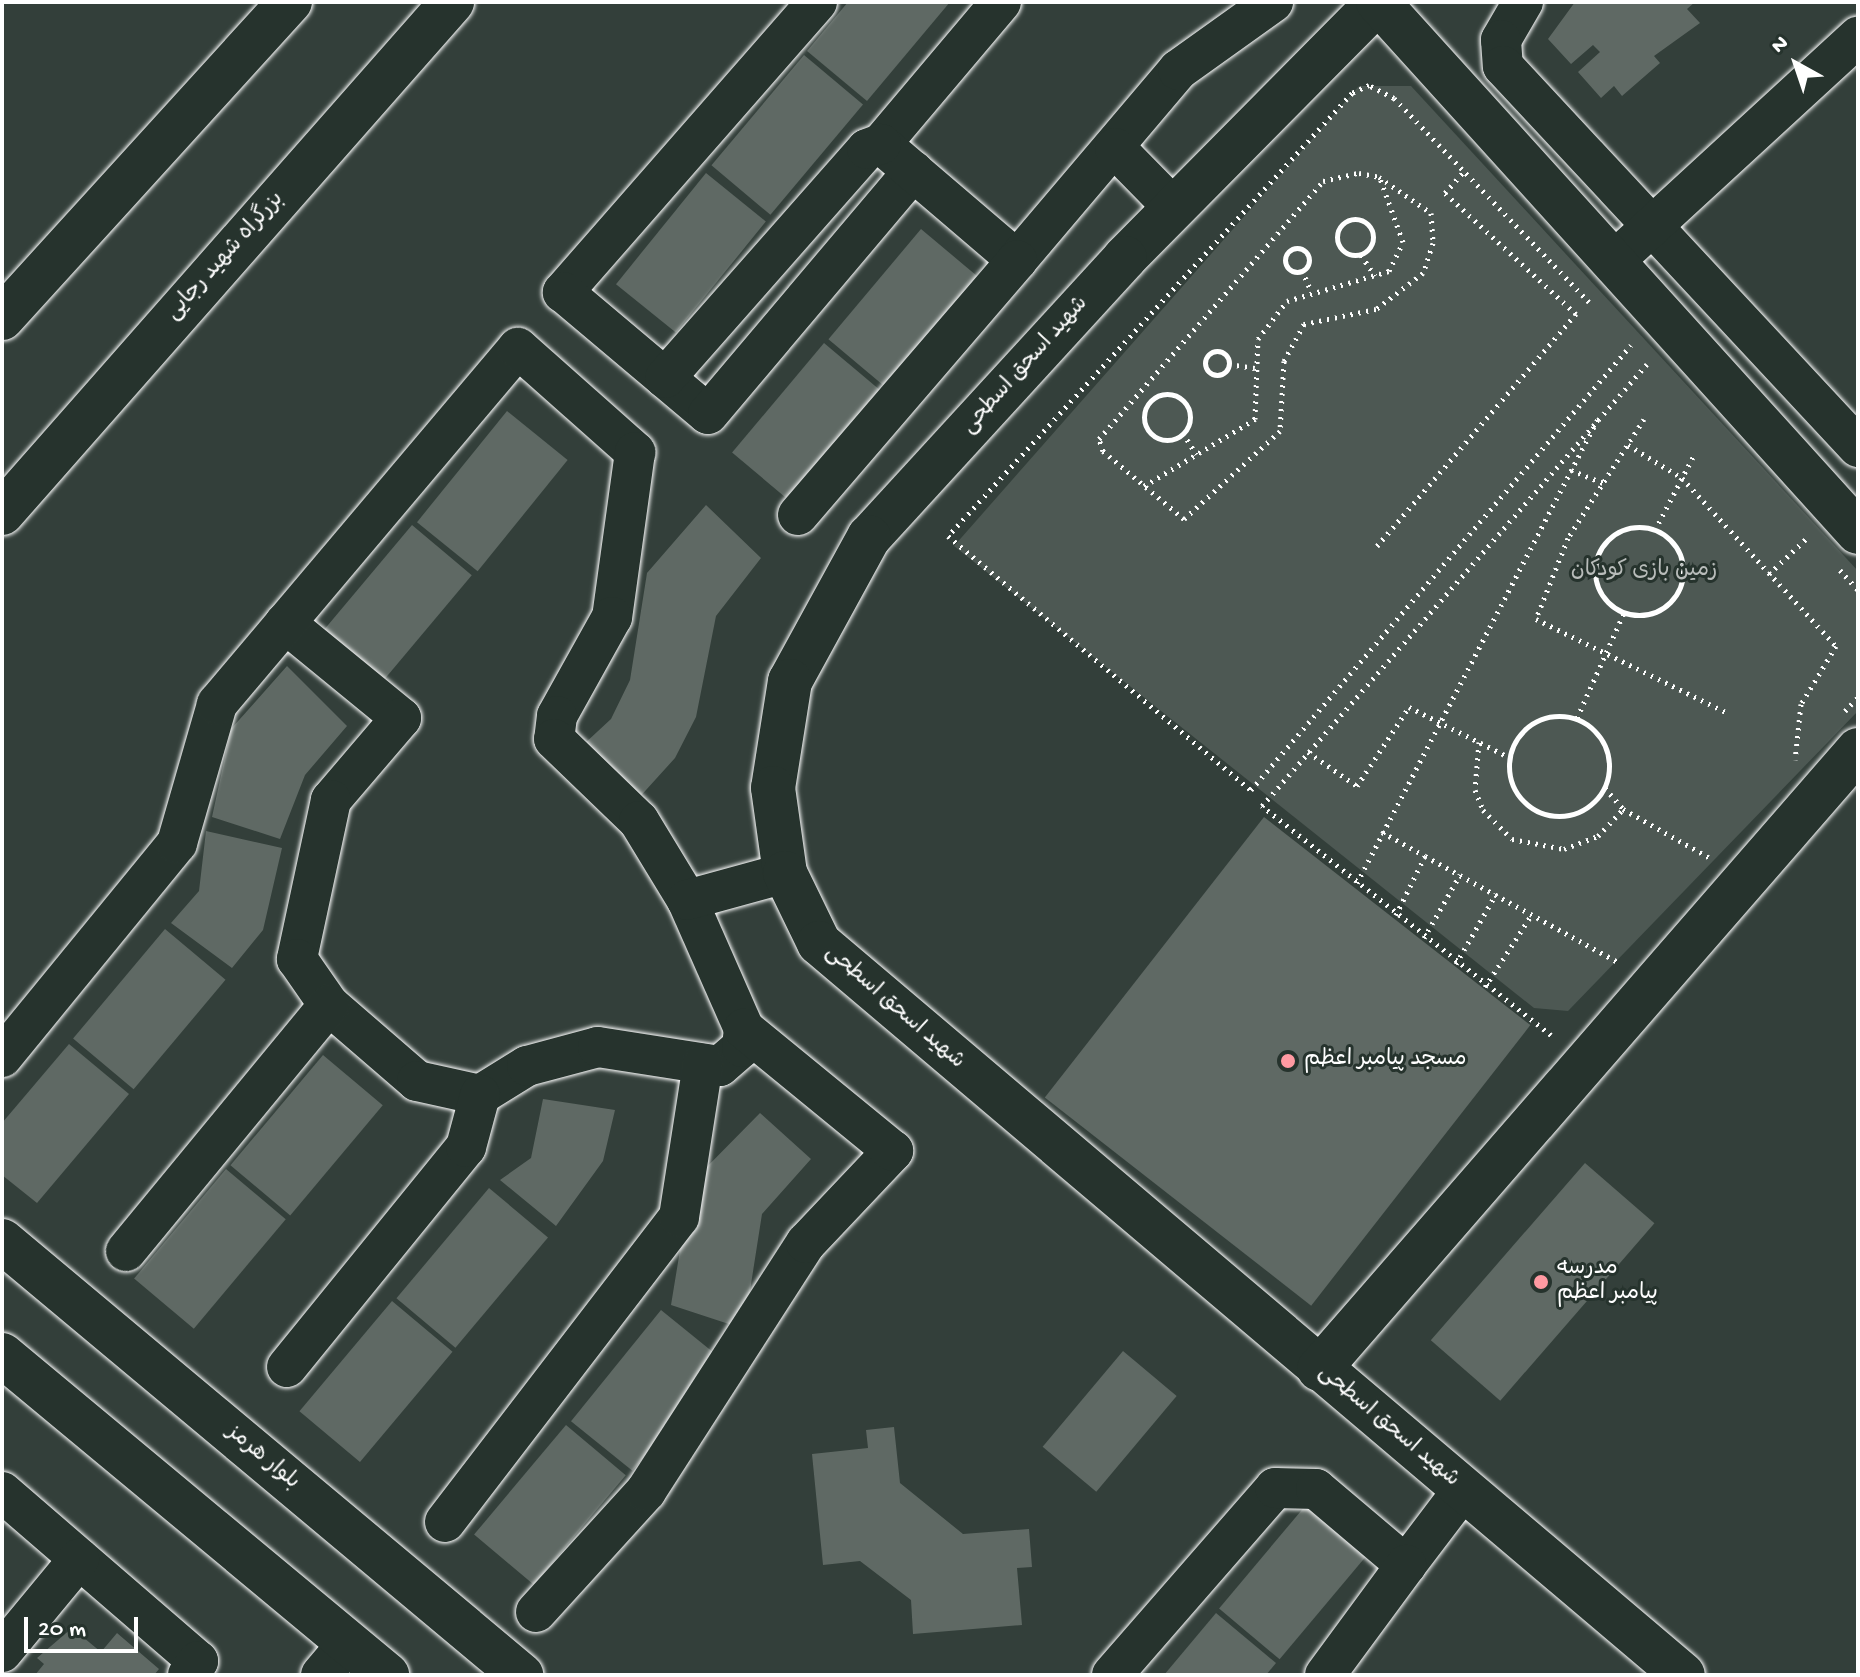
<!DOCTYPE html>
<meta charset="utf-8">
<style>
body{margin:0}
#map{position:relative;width:1860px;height:1677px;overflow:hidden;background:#333f3a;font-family:"Gochi Hand","Playpen Sans Arabic",sans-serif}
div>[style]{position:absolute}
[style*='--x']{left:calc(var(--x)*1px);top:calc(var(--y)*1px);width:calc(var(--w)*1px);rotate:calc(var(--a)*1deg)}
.green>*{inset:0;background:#4d5853}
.building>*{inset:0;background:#5f6964;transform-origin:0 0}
.path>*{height:5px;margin-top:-2.5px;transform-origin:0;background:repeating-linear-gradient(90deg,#fff 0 2px,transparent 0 8px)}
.path>.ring{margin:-2.5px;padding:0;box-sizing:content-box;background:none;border:5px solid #fff;border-radius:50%}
.roads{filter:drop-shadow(0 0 2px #fff) drop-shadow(0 0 2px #fff)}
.minor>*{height:40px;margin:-20px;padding:0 20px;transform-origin:20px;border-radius:20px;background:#26332d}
.tertiary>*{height:44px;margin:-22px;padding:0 22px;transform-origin:22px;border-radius:22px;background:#26332d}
.secondary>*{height:44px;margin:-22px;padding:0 22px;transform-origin:22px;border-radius:22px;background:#26332d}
.trunk>*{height:44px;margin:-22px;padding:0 22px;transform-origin:22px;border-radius:22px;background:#26332d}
.dots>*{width:22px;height:22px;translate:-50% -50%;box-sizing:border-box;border:4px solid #26332d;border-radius:50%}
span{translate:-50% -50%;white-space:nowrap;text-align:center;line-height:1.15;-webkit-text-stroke:6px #26332d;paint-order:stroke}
.street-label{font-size:22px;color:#fff}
.park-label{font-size:22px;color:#b8bcba}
.poi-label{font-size:22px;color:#fff}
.left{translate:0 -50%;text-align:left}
.frame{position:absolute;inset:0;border:4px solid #fff;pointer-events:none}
.north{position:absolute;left:1756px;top:24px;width:80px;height:80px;-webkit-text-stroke:6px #26332d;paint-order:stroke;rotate:320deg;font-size:22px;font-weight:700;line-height:32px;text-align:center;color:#fff}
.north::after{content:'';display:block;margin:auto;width:28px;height:36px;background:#fff;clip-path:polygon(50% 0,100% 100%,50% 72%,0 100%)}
.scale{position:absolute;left:24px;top:1617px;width:114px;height:36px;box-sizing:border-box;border:4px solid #fff;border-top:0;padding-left:10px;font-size:24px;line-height:28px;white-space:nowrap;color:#fff;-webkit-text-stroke:6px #26332d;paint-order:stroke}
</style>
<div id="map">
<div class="green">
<div style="clip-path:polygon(1359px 86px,1411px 86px,1858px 571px,1858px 711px,1568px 1011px,1534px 1008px,954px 546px)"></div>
</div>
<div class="building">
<div style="clip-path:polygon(848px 2px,950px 2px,867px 101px,807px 51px)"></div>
<div style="clip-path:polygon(1575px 2px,1695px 2px,1687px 9px,1700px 23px,1654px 56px,1660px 63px,1622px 96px,1614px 86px,1601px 98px,1578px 72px,1600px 52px,1593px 45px,1571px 64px,1548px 39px)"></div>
<div style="left:804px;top:55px;width:77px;height:144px;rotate:40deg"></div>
<div style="left:706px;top:173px;width:77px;height:143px;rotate:39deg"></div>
<div style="left:921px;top:229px;width:77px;height:144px;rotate:40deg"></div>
<div style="left:824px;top:343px;width:78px;height:143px;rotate:40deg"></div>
<div style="left:507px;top:411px;width:78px;height:143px;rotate:39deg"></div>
<div style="clip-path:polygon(706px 505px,761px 558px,716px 616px,696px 717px,675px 758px,627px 811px,570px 757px,611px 719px,630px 680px,647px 573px)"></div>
<div style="left:412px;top:525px;width:78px;height:143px;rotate:40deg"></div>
<div style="clip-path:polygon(287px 666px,347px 726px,305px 775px,280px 839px,212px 817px,231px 729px)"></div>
<div style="left:1264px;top:817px;width:338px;height:356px;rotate:38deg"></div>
<div style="clip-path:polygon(206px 831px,282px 848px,263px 930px,232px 968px,171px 923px,199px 891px)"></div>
<div style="left:165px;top:929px;width:79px;height:143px;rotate:40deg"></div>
<div style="clip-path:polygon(69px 1044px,129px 1094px,37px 1203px,2px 1175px,2px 1123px)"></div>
<div style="left:323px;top:1055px;width:78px;height:144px;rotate:40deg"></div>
<div style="clip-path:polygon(543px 1099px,615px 1110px,603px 1161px,556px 1226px,500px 1180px,531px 1158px)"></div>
<div style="clip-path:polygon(760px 1113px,811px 1159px,762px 1214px,744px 1329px,671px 1305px,691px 1183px)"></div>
<div style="left:1585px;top:1163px;width:92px;height:235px;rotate:41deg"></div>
<div style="left:226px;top:1169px;width:78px;height:143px;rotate:40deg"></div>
<div style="left:489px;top:1188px;width:77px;height:144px;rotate:40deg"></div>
<div style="left:392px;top:1301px;width:79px;height:144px;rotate:40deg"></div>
<div style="left:661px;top:1310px;width:79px;height:143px;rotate:39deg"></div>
<div style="left:1123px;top:1351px;width:70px;height:125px;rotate:40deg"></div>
<div style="left:566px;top:1425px;width:78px;height:143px;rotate:40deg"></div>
<div style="clip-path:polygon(894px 1427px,900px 1483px,963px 1534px,1029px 1529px,1032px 1567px,1017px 1568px,1022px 1625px,913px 1634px,911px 1600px,860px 1561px,823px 1565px,812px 1454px,868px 1448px,866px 1430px)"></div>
<div style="left:1311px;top:1499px;width:79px;height:143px;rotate:40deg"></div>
<div style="clip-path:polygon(1216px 1613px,1276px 1663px,1266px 1675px,1164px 1675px)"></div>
<div style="clip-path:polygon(72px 1628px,101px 1652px,117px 1633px,159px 1669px,154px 1675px,35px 1675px,44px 1664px,37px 1658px)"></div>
</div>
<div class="path">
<div style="--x:1359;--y:173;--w:20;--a:11"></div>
<div style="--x:1379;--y:177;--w:63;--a:34.7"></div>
<div style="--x:1431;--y:213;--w:30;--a:86"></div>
<div style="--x:1433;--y:243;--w:32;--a:108"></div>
<div style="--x:1423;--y:273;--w:59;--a:142.5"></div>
<div style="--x:1376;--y:309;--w:74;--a:168.2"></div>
<div style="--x:1304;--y:324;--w:42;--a:118.4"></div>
<div style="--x:1284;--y:361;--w:70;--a:93.3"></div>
<div style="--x:1280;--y:431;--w:130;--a:137.5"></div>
<div style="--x:1184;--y:519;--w:106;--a:-140"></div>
<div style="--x:1103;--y:451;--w:13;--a:-108"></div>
<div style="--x:1099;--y:439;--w:342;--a:-49"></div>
<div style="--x:1323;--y:181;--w:37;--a:-13"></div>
<div class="ring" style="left:1337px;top:219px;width:31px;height:31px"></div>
<div class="ring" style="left:1285px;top:248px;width:19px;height:19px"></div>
<div style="--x:1361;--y:255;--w:25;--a:56"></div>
<div style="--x:1302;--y:270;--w:21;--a:67"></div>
<div style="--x:1589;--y:302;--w:282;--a:-133.7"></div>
<div style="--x:1394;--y:98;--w:28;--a:-153"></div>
<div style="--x:1369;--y:85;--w:19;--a:155"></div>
<div style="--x:1352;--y:93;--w:600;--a:132.36"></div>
<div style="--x:948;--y:536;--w:395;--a:40"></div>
<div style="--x:1251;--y:790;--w:585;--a:-49.5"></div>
<div class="ring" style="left:1205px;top:351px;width:19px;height:19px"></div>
<div style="--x:1229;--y:364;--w:26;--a:9"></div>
<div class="ring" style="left:1144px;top:394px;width:41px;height:41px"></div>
<div style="--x:1644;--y:419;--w:141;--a:122.6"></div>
<div style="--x:1568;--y:538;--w:87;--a:111.6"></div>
<div style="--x:1536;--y:619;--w:214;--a:26.1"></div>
<div style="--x:1183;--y:433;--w:25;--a:58"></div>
<div style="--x:1628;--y:445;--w:63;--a:31.4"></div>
<div style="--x:1682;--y:478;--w:228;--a:47.5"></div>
<div style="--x:1836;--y:646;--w:68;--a:121.1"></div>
<div style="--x:1801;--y:704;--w:56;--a:96.1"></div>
<div style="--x:1571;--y:470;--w:37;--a:22"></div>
<div style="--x:1144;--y:486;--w:130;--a:-31.1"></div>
<div style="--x:1255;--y:419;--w:80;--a:-87.9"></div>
<div style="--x:1258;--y:339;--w:48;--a:-52.7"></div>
<div style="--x:1287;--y:301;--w:106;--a:-16.4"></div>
<div style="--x:1389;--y:271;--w:32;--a:-64"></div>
<div style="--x:1403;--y:242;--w:68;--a:-109.8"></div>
<div class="ring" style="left:1595px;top:527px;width:83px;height:83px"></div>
<div style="--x:1655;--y:530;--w:87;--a:-62.5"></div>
<div style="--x:1377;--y:546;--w:306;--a:-49.4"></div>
<div style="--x:1576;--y:314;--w:178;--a:-137.3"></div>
<div style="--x:1445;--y:193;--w:28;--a:-49"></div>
<div style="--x:1840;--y:570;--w:27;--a:48"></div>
<div style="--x:1769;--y:574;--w:55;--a:-43.5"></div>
<div style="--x:1845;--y:711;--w:19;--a:-47"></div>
<div class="ring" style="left:1509px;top:716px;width:95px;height:95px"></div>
<div style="--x:1577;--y:718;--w:115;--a:-65.9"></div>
<div style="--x:1479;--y:742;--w:48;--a:94.8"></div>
<div style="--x:1475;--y:790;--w:22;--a:68"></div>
<div style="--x:1483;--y:810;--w:41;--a:45"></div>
<div style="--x:1512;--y:839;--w:53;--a:10.9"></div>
<div style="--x:1564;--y:849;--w:36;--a:-21"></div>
<div style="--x:1598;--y:836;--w:37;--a:-47"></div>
<div style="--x:1308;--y:752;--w:60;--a:34.8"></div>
<div style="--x:1357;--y:786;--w:95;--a:-56.6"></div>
<div style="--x:1409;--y:707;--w:112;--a:26.6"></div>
<div style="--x:1605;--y:788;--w:28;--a:49"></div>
<div style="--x:1623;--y:809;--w:100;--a:29.4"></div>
<div style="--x:1382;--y:832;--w:49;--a:29.2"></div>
<div style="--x:1425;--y:856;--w:66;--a:116.2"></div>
<div style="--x:1425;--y:856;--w:220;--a:28.8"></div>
<div style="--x:1357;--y:883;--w:525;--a:-62.56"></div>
<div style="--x:1424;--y:938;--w:73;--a:-60.3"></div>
<div style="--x:1456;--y:964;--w:81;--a:-60.3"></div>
<div style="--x:1485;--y:987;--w:87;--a:-57.2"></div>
<div style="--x:1551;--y:1035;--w:369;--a:-141.6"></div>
<div style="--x:1262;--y:806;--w:586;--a:-48.94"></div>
</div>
<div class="roads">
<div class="minor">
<div style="--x:817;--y:2;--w:386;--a:131.2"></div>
<div style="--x:563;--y:292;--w:189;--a:40.1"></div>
<div style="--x:708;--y:414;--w:318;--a:-49.8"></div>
<div style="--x:1001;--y:2;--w:186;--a:130.2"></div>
<div style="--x:881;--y:144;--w:179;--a:40.5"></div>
<div style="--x:1017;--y:260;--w:249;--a:-49.7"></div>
<div style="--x:1178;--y:70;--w:117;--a:-35.6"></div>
<div style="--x:1523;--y:2;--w:44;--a:120.1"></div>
<div style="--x:1501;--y:40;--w:26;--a:86"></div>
<div style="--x:1503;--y:66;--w:521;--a:47.02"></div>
<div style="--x:1115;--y:148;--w:84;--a:45.5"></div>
<div style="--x:1613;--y:262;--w:333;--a:-42.6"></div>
<div style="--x:665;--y:378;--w:305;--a:-48.6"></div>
<div style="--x:867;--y:149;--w:15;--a:-20"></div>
<div style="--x:798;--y:515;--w:336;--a:-49.3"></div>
<div style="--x:285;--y:623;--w:150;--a:39.3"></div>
<div style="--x:401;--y:718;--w:108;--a:130.5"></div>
<div style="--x:331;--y:800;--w:163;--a:102.1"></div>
<div style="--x:297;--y:959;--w:56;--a:55.2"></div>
<div style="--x:329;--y:1005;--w:116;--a:40.8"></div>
<div style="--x:417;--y:1081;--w:65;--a:12.5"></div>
<div style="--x:480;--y:1095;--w:55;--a:-31.7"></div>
<div style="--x:527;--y:1066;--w:73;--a:-15"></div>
<div style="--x:598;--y:1047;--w:123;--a:8.9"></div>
<div style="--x:720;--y:1066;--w:29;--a:-41"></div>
<div style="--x:742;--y:1047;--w:18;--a:-84"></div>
<div style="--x:744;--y:1029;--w:141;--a:-113.8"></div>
<div style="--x:2;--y:1057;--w:276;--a:-50.7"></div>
<div style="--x:177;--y:843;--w:145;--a:-73.9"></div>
<div style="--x:217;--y:704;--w:466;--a:-49.8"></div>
<div style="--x:518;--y:348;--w:157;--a:41.6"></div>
<div style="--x:635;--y:452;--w:167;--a:97.9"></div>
<div style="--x:612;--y:617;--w:113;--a:119.1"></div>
<div style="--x:557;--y:716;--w:23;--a:97"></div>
<div style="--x:554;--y:739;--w:118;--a:44"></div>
<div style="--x:639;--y:821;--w:92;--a:58.7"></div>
<div style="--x:687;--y:900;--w:102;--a:-15.4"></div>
<div style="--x:126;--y:1251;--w:319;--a:-50.5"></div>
<div style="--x:287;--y:1367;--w:284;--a:-50.9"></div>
<div style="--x:466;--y:1147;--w:54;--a:-74.9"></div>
<div style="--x:2;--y:1492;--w:259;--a:40.8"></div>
<div style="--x:198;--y:1661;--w:17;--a:126"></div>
<div style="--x:445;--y:1522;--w:384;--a:-52.5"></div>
<div style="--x:679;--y:1217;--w:155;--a:-81.1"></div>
<div style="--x:536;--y:1612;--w:164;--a:-47.7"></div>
<div style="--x:646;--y:1491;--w:295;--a:-57.2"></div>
<div style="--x:806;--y:1243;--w:127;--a:-46.6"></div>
<div style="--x:893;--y:1151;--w:193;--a:-140.7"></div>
<div style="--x:2;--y:1652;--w:121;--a:-50.4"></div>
<div style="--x:321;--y:1675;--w:42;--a:-49.8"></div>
<div style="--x:1112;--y:1675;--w:248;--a:-48.9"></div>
<div style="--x:1275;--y:1488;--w:41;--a:1.4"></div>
<div style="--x:1316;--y:1489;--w:118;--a:40.2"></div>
<div style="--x:1406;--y:1565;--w:94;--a:-52.8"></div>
<div style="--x:1325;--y:1675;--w:137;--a:-53.6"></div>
</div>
<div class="tertiary">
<div style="--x:1378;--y:2;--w:360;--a:134.7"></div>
<div style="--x:1125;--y:258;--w:379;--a:132.5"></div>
<div style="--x:869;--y:537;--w:164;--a:118.7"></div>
<div style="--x:790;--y:681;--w:108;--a:99"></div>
<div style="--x:773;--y:788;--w:86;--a:82"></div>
<div style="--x:785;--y:873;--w:78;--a:64.1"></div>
<div style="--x:819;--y:943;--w:1132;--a:40.27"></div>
<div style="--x:1378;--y:2;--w:715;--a:47.83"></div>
<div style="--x:1319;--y:1369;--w:821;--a:-48.95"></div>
</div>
<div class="secondary">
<div style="--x:2;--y:1241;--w:677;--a:39.9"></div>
<div style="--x:2;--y:1355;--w:501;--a:39.73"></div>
</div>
<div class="trunk">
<div style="--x:2;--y:318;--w:428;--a:-47.7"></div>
<div style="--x:2;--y:513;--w:681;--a:-48.63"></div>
</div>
</div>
<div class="dots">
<div style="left:1288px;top:1061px;background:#ff9aa2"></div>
<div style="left:1541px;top:1282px;background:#ff9aa2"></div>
</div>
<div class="street-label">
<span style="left:226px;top:257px;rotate:-48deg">بزرگراه شهید رجایی</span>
<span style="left:1026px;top:366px;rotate:-48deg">شهید اسحق اسطحی</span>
<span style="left:894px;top:1008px;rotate:41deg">شهید اسحق اسطحی</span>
<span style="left:1388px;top:1427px;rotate:40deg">شهید اسحق اسطحی</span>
<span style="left:262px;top:1458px;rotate:40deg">بلوار هرمز</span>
</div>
<div class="park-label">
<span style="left:1644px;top:572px">زمین بازی کودکان</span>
</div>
<div class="poi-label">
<span class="left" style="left:1304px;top:1061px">مسجد پیامبر اعظم</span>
<span class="left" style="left:1557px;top:1282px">مدرسه<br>پیامبر اعظم</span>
</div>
<div class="frame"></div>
<div class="north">N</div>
<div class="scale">20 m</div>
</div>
